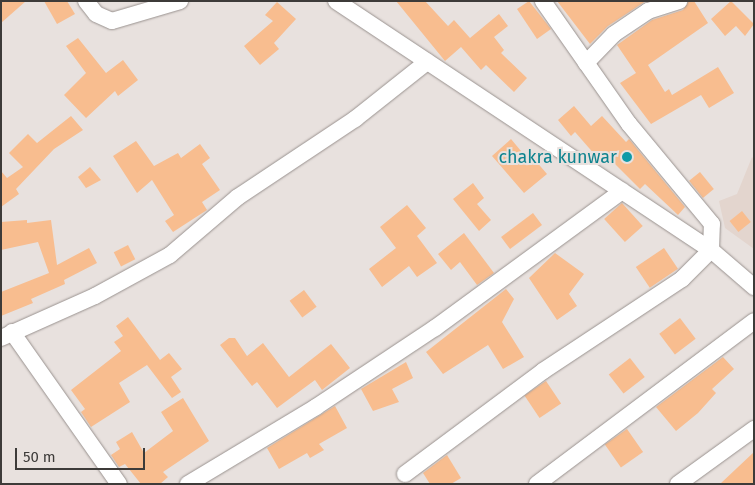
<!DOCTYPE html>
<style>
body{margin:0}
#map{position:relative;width:755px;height:485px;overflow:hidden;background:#e8e1de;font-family:"Fira Sans",sans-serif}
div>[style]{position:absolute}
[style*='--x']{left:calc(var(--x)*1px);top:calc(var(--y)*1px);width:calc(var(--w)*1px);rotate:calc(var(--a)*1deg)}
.built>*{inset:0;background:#e3d5ce}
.building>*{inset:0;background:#f8bd8f;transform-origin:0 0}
.roads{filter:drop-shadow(0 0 1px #99928f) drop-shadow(0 0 1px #99928f)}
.minor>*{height:16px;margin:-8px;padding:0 8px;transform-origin:8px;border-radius:8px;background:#fff}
.dots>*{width:14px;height:14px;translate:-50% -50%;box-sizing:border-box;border:2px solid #e8e1de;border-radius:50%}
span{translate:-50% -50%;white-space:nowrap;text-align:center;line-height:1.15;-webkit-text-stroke:4px #e8e1de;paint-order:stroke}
.culture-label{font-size:18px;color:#0d838f}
.right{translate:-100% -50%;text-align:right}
.frame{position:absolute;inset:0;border:2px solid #3d3b39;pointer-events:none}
.scale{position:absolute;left:15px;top:448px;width:130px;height:22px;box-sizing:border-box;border:2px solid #3d3b39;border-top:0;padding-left:6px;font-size:15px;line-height:18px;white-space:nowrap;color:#3d3b39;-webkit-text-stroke:4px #e8e1de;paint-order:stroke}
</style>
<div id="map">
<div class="built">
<div style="clip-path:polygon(752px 157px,754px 159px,754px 249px,725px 228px,719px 201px,737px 194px)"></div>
</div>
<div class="building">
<div style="clip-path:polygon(1px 1px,26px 1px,1px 23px)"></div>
<div style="clip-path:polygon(44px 1px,67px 1px,75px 14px,57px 24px)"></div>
<div style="clip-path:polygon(396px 1px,425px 1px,448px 26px,454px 20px,470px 38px,499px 14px,508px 26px,494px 37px,504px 50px,501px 53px,527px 78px,514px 92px,486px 65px,481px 70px,461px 47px,445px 61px)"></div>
<div style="clip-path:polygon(529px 1px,551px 29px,537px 39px,517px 9px)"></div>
<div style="clip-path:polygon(557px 1px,646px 1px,608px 26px,590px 44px)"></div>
<div style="clip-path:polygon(689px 1px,694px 1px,708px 23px,648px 65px,665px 92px,669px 89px,672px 95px,718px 67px,734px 93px,709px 108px,701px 95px,651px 124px,620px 83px,636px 73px,617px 45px,652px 20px,683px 10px)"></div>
<div style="clip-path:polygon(731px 1px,754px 24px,745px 36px,736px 26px,725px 36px,711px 19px)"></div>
<div style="clip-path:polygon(277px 2px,296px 19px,274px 43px,279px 49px,260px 65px,244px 46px,273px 21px,265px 15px)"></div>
<div style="clip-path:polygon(78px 38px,106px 73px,123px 60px,138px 80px,118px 96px,115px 91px,86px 118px,64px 95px,86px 73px,66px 46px)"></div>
<div style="clip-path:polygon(574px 106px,591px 126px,602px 116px,626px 142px,629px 139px,685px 207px,678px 215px,645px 184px,640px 189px,602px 151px,596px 156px,575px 132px,571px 136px,558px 120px)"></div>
<div style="clip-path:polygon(71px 116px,83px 130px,54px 149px,16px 189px,19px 194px,1px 207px,1px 171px,7px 178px,23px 167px,9px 153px,28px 134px,37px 143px)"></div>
<div style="clip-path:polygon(511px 139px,531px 163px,535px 160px,547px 174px,524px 193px,492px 156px)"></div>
<div style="clip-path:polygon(136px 141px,154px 166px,178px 153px,181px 158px,200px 144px,210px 158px,202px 164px,220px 190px,202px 202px,207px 210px,173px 232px,165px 221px,174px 215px,152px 180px,137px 193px,113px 156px)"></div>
<div style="clip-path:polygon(90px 167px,101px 180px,86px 188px,78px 177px)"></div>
<div style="left:700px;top:172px;width:22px;height:14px;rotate:51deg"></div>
<div style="clip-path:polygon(473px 183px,484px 198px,477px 204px,491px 220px,479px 231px,453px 199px)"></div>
<div style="left:622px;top:203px;width:31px;height:24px;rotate:48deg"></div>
<div style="clip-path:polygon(407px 205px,426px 228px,417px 236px,437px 263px,417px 277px,409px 266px,382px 287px,369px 269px,396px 248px,380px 227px)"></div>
<div style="left:742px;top:211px;width:14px;height:16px;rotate:51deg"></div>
<div style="left:533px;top:213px;width:15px;height:40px;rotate:53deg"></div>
<div style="clip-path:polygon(27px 220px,27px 223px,51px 220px,57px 265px,89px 248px,97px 263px,64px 280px,65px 284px,31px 299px,33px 303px,1px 316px,1px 292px,49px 273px,38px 242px,1px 250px,1px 222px)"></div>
<div style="clip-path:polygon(464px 233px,494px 273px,477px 285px,460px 262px,451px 270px,438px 254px)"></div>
<div style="left:128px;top:245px;width:16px;height:16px;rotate:63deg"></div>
<div style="left:664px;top:248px;width:25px;height:34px;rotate:56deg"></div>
<div style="clip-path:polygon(555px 253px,584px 274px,569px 294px,577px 306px,557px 320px,529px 278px)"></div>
<div style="clip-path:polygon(506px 289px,514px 299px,502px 322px,524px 357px,503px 369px,488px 345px,443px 374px,426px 352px)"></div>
<div style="left:304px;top:290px;width:21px;height:18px;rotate:53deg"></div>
<div style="clip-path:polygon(128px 317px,160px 360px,169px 353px,182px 369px,171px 377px,181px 392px,172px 398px,147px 365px,119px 383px,130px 402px,91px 427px,81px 412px,85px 409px,71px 390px,121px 351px,114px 342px,123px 336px,116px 326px)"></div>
<div style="left:680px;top:318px;width:26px;height:26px;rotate:53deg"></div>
<div style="clip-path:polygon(229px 338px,235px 338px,247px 356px,263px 343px,289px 377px,331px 344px,350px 368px,322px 390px,315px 380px,277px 408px,257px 382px,252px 386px,220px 345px)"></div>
<div style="clip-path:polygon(723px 357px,734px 369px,712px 389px,716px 393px,698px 413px,676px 431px,656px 407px)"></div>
<div style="left:630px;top:358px;width:24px;height:27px;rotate:52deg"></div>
<div style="clip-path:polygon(406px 362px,413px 378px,392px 389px,399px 402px,373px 411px,361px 389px)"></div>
<div style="left:546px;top:381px;width:27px;height:26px;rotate:56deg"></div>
<div style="clip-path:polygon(183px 398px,209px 441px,163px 472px,168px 477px,160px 484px,141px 484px,125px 464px,119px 467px,111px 455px,120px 449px,116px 442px,132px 432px,144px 453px,173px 431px,161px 412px)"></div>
<div style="clip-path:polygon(335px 406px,347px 428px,319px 444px,324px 450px,310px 458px,307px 453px,279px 469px,267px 448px)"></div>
<div style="left:627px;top:429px;width:28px;height:27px;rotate:55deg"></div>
<div style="clip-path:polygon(754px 452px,754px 484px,720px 484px)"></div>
<div style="clip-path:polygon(447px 455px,461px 478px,451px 484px,430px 484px,423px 473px)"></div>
</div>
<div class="roads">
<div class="minor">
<div style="--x:86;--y:1;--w:16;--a:52"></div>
<div style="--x:96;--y:14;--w:17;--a:24"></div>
<div style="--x:112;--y:21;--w:71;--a:-16.4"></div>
<div style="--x:336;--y:1;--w:450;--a:33.6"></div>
<div style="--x:711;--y:250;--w:57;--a:40.7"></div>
<div style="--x:586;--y:63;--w:40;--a:-46"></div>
<div style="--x:614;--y:34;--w:41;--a:-34.1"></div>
<div style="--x:648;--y:11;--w:33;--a:-18"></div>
<div style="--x:12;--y:332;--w:186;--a:54.9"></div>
<div style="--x:1;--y:338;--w:103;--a:-24.1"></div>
<div style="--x:95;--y:296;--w:85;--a:-28.7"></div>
<div style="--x:170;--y:255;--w:89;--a:-40.5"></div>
<div style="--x:238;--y:197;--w:141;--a:-33.7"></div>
<div style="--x:355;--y:119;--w:92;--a:-38.4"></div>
<div style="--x:405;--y:474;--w:172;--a:-36.7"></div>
<div style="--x:543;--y:371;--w:167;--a:-33.5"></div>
<div style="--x:682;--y:279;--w:41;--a:-45"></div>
<div style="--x:711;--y:250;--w:26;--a:-88"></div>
<div style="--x:712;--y:224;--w:130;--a:-129.7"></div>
<div style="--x:629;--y:124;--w:150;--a:-125"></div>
<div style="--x:188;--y:484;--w:149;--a:-31"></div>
<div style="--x:316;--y:407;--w:143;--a:-33.6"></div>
<div style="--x:435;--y:328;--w:232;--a:-36.2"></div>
<div style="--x:537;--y:484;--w:271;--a:-36.9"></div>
<div style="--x:678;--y:484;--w:94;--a:-35.9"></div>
</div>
</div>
<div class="dots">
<div style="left:627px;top:157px;background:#0f9aa8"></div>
</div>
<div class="culture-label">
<span class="right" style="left:617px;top:157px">chakra kunwar</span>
</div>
<div class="frame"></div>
<div class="scale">50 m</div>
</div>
